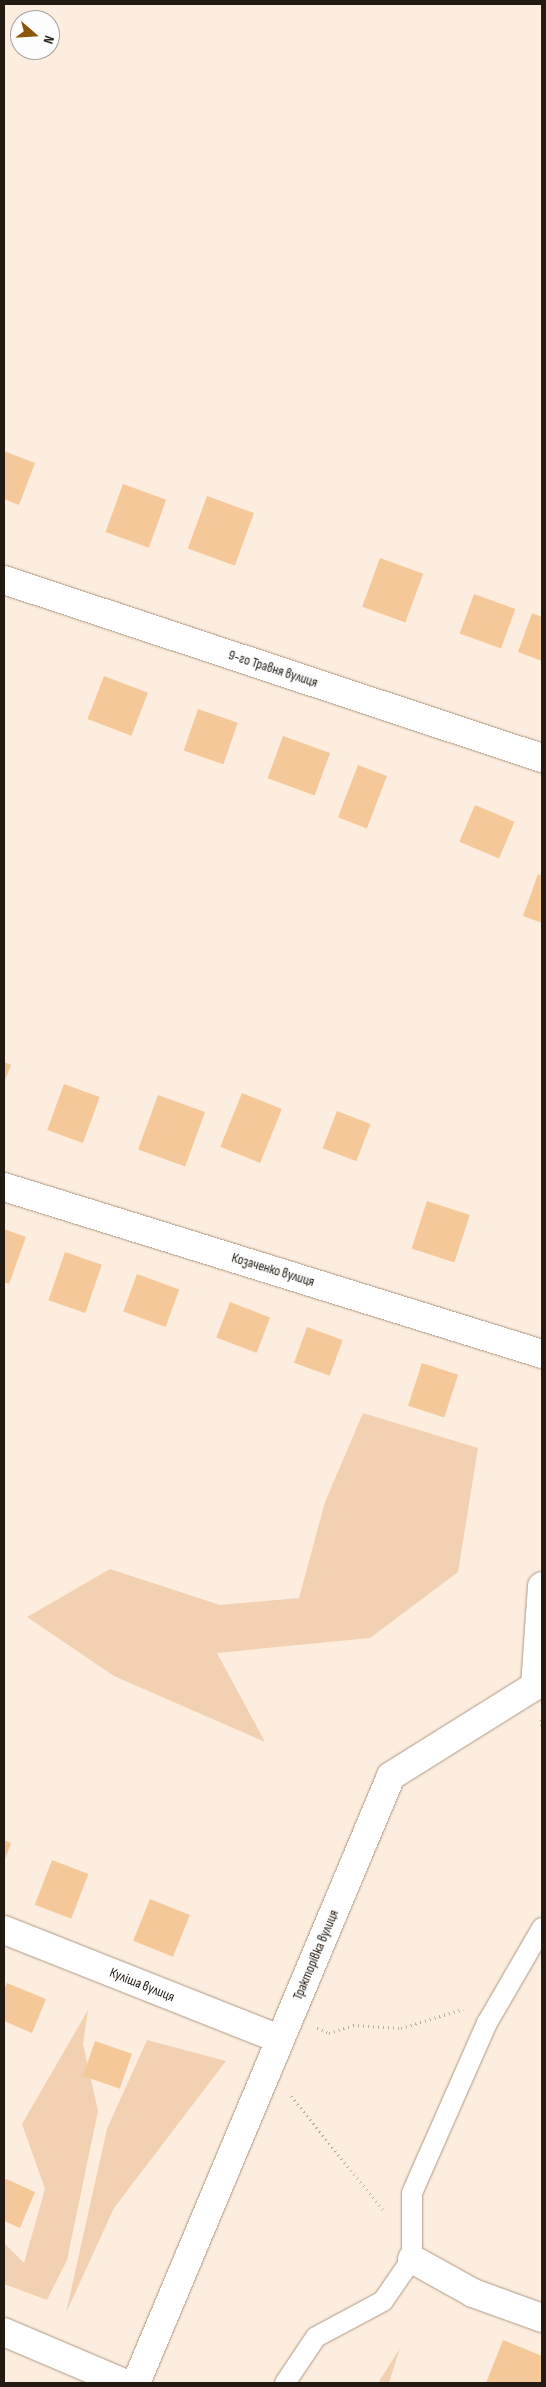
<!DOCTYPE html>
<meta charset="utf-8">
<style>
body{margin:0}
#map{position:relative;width:546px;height:2387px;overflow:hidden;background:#fcedde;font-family:"Sofia Sans Condensed",sans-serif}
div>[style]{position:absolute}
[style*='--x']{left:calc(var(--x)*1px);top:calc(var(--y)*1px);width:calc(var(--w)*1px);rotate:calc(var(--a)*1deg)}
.green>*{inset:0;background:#f1d1b1}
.building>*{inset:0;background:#f5c89a;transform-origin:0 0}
.path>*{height:3px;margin-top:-1.5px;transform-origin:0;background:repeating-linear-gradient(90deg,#b7aa9d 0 1px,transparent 0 5px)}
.roads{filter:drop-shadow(0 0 1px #ae9781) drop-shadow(0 0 1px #ae9781)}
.service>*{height:20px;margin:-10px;padding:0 10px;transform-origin:10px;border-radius:10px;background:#fff}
.minor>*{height:28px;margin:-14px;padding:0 14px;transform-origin:14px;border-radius:14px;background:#fff}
.secondary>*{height:28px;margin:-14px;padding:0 14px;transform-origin:14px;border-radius:14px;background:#fff}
span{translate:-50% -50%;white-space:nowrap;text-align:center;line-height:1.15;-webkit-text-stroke:5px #fdfdfd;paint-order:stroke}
.street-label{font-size:14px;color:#231a11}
.frame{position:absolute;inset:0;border:5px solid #231a11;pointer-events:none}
.north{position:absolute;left:10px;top:10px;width:50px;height:50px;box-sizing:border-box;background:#fdfdfd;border:1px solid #a6a29f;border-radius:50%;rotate:109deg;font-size:14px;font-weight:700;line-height:20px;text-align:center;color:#231a11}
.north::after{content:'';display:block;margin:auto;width:18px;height:22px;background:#8c5507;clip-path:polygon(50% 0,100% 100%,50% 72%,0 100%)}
</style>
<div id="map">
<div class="green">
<div style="clip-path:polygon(363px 1413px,478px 1448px,458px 1572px,370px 1638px,217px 1653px,265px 1742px,114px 1676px,27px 1617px,110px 1569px,220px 1605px,299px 1598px,325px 1502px)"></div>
<div style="clip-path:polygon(88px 2010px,83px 2044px,98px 2111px,67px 2260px,47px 2300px,4px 2284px,4px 2243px,24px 2263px,45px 2189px,22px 2124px)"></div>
<div style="clip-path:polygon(147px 2040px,226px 2061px,114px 2208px,66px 2313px,107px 2129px)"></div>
<div style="clip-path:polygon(400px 2348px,389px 2383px,378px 2383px)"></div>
</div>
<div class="building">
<div style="clip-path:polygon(4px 451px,35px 463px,19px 505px,4px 499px)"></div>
<div style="left:123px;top:484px;width:46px;height:51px;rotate:20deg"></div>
<div style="left:207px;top:496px;width:50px;height:56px;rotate:20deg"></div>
<div style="left:380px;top:558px;width:46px;height:52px;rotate:20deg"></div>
<div style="left:474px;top:594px;width:44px;height:42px;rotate:20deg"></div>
<div style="clip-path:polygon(532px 613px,542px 617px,542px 661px,518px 652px)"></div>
<div style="left:104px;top:676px;width:47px;height:46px;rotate:21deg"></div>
<div style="left:198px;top:709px;width:42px;height:44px;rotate:19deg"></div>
<div style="left:283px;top:736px;width:50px;height:45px;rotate:20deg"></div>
<div style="left:358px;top:765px;width:31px;height:56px;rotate:21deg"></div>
<div style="left:475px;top:805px;width:43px;height:40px;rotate:23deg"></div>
<div style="clip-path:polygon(538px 874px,542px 876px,542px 923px,523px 916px)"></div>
<div style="clip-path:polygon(4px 1062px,11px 1065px,4px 1083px)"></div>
<div style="left:64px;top:1084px;width:38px;height:49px;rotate:20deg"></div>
<div style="left:242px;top:1093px;width:43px;height:58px;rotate:22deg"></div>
<div style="left:158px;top:1095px;width:50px;height:58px;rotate:20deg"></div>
<div style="left:337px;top:1111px;width:36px;height:40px;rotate:21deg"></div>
<div style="left:427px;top:1201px;width:45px;height:50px;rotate:18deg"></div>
<div style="clip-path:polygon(4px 1229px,26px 1237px,9px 1284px,4px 1282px)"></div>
<div style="left:65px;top:1252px;width:39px;height:51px;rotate:19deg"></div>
<div style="left:137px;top:1274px;width:45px;height:40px;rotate:20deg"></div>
<div style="left:230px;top:1302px;width:43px;height:38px;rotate:21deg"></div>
<div style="left:307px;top:1327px;width:38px;height:38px;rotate:20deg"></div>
<div style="left:422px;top:1363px;width:38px;height:45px;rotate:18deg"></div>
<div style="clip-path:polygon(4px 1840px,11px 1843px,4px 1862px)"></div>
<div style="left:52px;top:1860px;width:39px;height:48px;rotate:21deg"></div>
<div style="left:150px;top:1899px;width:43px;height:45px;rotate:22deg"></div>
<div style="clip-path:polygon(7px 1983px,46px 1999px,32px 2033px,4px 2021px,4px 1990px)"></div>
<div style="left:95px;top:2041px;width:39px;height:37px;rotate:19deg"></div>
<div style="clip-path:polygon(4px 2178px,35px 2192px,20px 2228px,4px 2221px)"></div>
<div style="clip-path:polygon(503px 2340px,542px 2356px,541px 2383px,486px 2383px)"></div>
</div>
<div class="path">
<div style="--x:541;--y:1719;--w:8;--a:83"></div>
<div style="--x:317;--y:2028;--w:13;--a:23"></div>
<div style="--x:329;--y:2033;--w:25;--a:-18"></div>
<div style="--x:353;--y:2025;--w:48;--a:3.6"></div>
<div style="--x:401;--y:2028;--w:65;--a:-17"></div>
<div style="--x:291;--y:2096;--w:148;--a:51"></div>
</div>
<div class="roads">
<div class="service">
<div style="--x:285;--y:2383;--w:55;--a:-56"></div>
<div style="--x:316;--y:2337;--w:76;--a:-28.2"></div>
<div style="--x:383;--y:2301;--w:51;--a:-55.4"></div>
<div style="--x:412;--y:2259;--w:66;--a:-90"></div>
<div style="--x:412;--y:2193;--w:186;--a:-66.2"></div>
<div style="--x:487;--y:2023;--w:110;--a:-59.9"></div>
</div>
<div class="minor">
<div style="--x:4;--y:1187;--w:563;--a:17.24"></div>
<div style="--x:4;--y:1930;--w:297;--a:21.6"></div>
<div style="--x:412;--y:2259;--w:70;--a:29.1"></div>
<div style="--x:473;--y:2293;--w:73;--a:19.9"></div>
<div style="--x:4;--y:2332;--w:130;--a:23"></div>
<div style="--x:136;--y:2383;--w:658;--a:-67.21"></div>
<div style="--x:391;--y:1776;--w:170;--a:-32"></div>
<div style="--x:535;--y:1686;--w:100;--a:-86"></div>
</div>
<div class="secondary">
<div style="--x:4;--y:580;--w:567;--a:18.31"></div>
</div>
</div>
<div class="street-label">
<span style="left:273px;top:669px;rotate:18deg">9-го Травня вулиця</span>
<span style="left:273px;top:1270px;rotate:17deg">Козаченко вулиця</span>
<span style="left:316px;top:1955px;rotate:-67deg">Тракторівка вулиця</span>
<span style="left:142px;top:1985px;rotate:22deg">Куліша вулиця</span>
</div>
<div class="frame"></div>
<div class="north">N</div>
</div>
